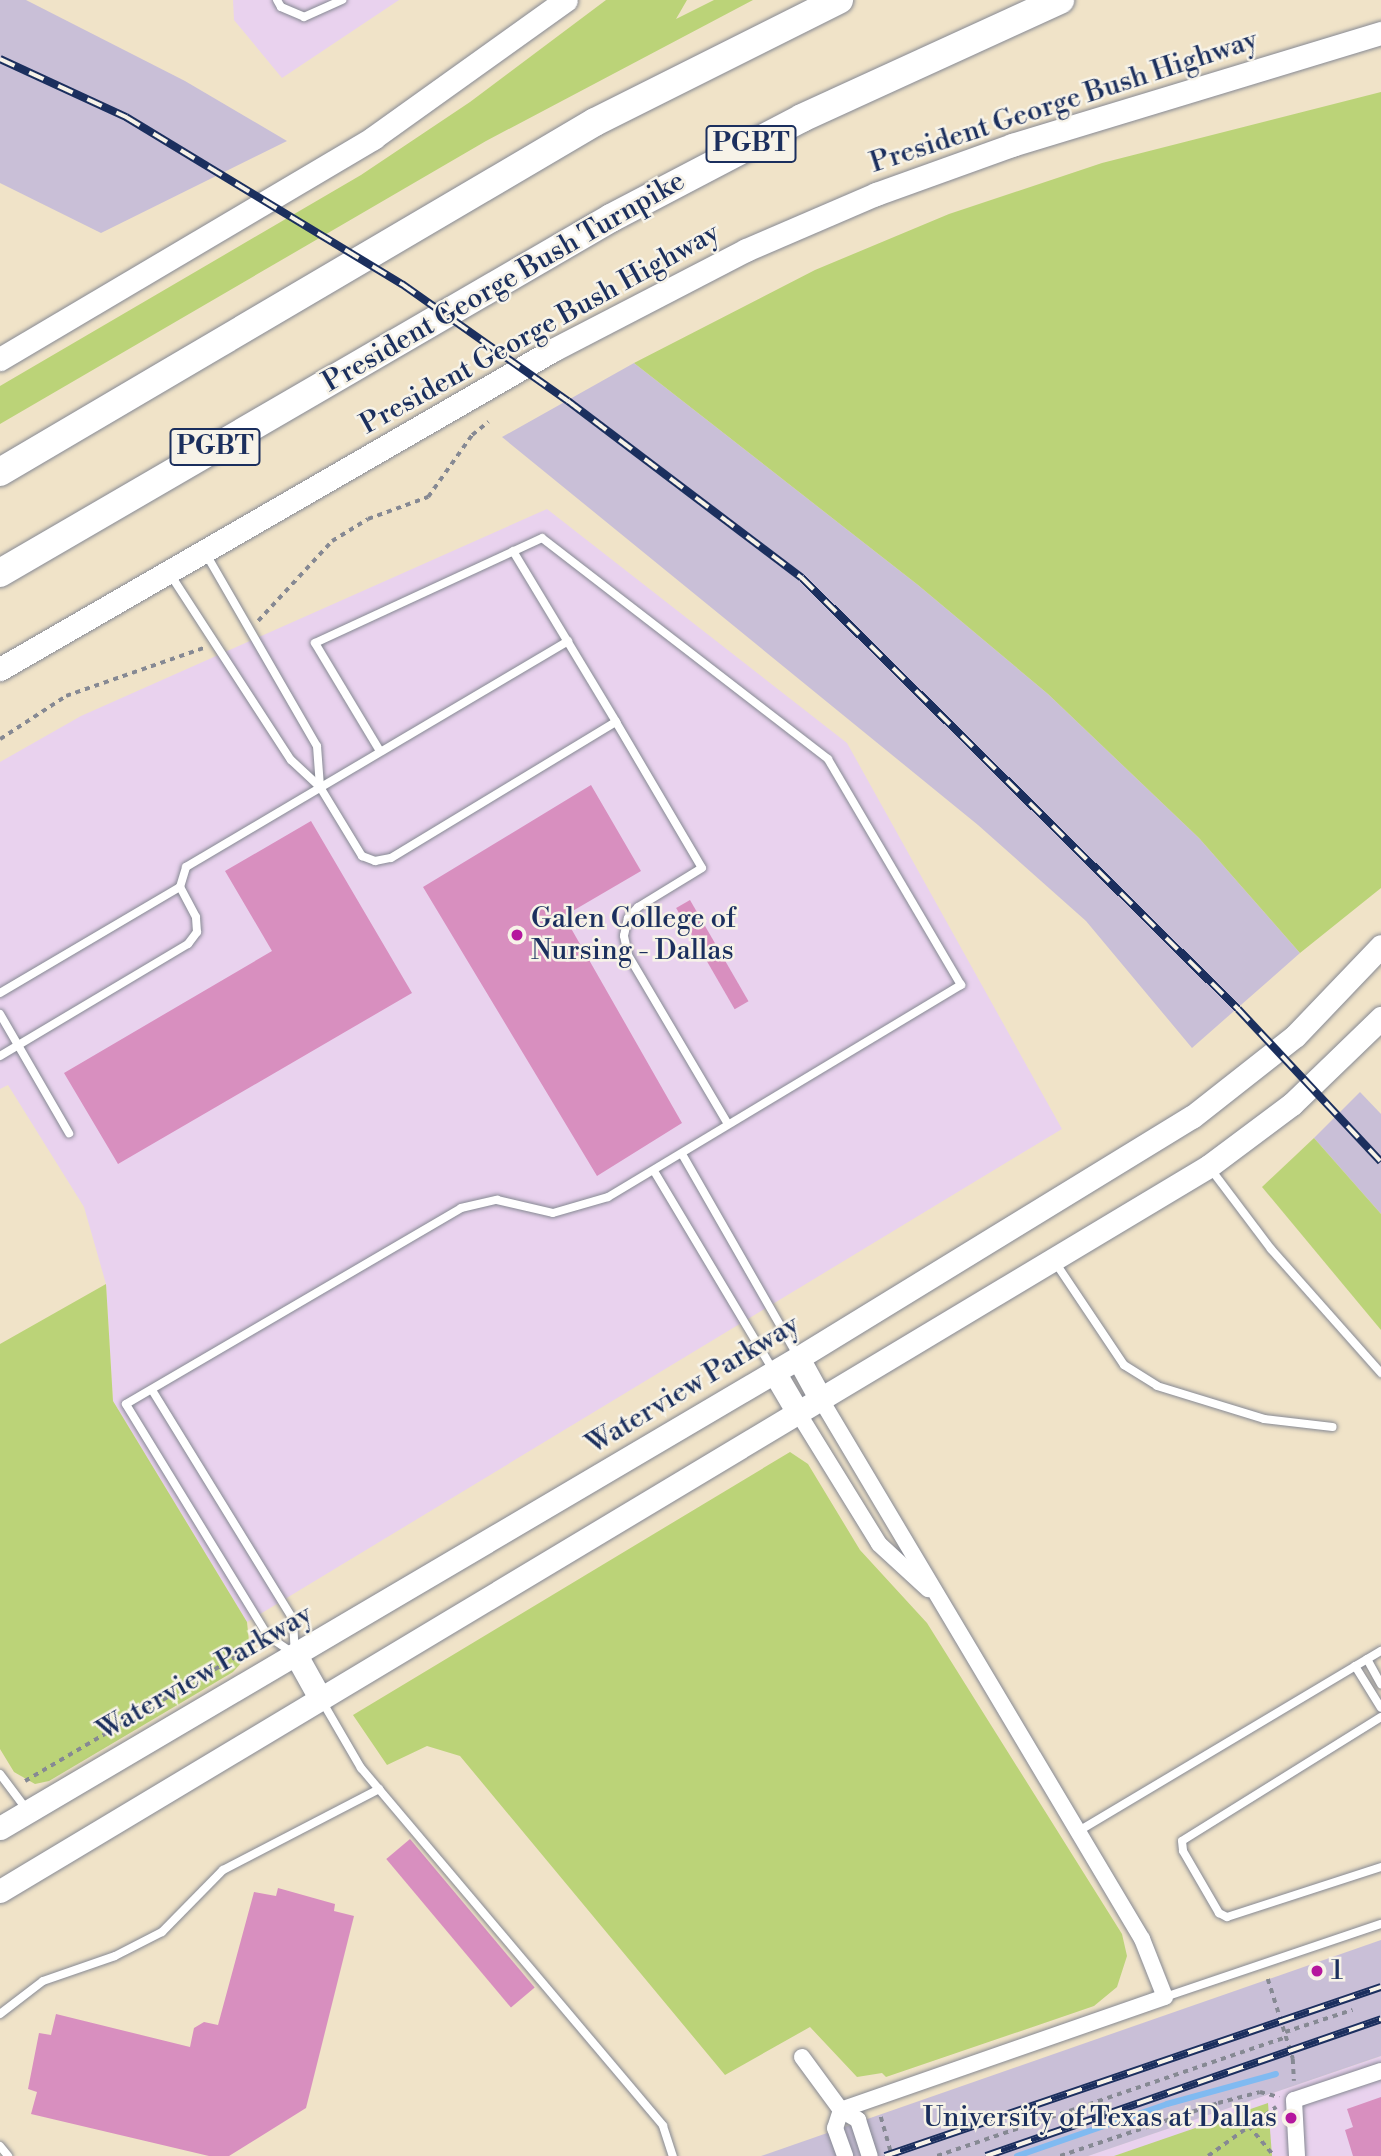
<!DOCTYPE html>
<style>
body{margin:0}
#map{position:relative;width:1381px;height:2156px;overflow:hidden;background:#f0e3c8;font-family:"Libre Bodoni",serif}
div>[style]{position:absolute}
[style*='--x']{left:calc(var(--x)*1px);top:calc(var(--y)*1px);width:calc(var(--w)*1px);rotate:calc(var(--a)*1deg)}
.built>*{inset:0;background:#e9d2ee}
.industrial>*{inset:0;background:#c9bfd7}
.green>*{inset:0;background:#bbd378}
.stream>*{height:6px;margin:-3px;padding:0 3px;transform-origin:3px;border-radius:3px;background:#80baf1}
.building>*{inset:0;background:#d88fbf;transform-origin:0 0}
.path>*{height:3.5px;margin-top:-1.75px;transform-origin:0;background:repeating-linear-gradient(90deg,#868993 0 5px,transparent 0 10px)}
.roads{filter:drop-shadow(0 0 2px #868993) drop-shadow(0 0 2px #868993)}
.lane>*{height:8px;margin:-4px;padding:0 4px;transform-origin:4px;border-radius:4px;background:#fff}
.street>*{height:16px;margin:-8px;padding:0 8px;transform-origin:8px;border-radius:8px;background:#fff}
.secondary>*{height:23px;margin:-11.5px;padding:0 11.5px;transform-origin:11.5px;border-radius:11.5px;background:#fff}
.highway>*{height:28px;margin:-14px;padding:0 14px;transform-origin:14px;border-radius:14px;background:#fff}
.rail>*{height:8px;margin-top:-4px;transform-origin:0;background:repeating-linear-gradient(90deg,#f7f3e8 0 16px,#1b2f5e 0 32px);box-sizing:border-box;border-block:2px solid #1b2f5e}
.dots>*{width:19px;height:19px;translate:-50% -50%;box-sizing:border-box;border:4px solid #f7f3e8;border-radius:50%}
span{translate:-50% -50%;white-space:nowrap;text-align:center;line-height:1.15;-webkit-text-stroke:5px #f7f3e8;paint-order:stroke}
.shield-label span{padding:2px 5px;background:#f7f3e8;border:2px solid;border-radius:5px;-webkit-text-stroke-width:0}
.shield-label{font-size:26px;color:#1b2f5e;font-weight:700}
.street-label{font-size:28px;color:#1b2f5e}
.poi-label{font-size:28px;color:#1b2f5e}
.left{translate:0 -50%;text-align:left}
.right{translate:-100% -50%;text-align:right}
</style>
<div id="map">
<div class="built">
<div style="clip-path:polygon(233px 0,399px 0,282px 78px,234px 20px)"></div>
<div style="clip-path:polygon(547px 509px,847px 743px,1062px 1129px,247px 1622px,113px 1401px,106px 1284px,84px 1207px,8px 1085px,0 1089px,0 762px,81px 716px)"></div>
<div style="clip-path:polygon(1381px 2056px,1381px 2156px,1087px 2156px)"></div>
</div>
<div class="industrial">
<div style="clip-path:polygon(0 0,26px 0,185px 81px,287px 141px,101px 233px,0 183px)"></div>
<div style="clip-path:polygon(634px 363px,918px 585px,1048px 694px,1199px 838px,1300px 953px,1192px 1048px,1086px 921px,978px 825px,502px 437px)"></div>
<div style="clip-path:polygon(1360px 1092px,1381px 1114px,1381px 1214px,1314px 1138px)"></div>
<div style="clip-path:polygon(1381px 1940px,1381px 2056px,1088px 2156px,761px 2156px)"></div>
</div>
<div class="green">
<div style="clip-path:polygon(606px 0,687px 0,676px 19px,714px 0,753px 0,486px 141px,0 424px,0 386px,361px 175px,470px 102px)"></div>
<div style="clip-path:polygon(1381px 92px,1381px 888px,1300px 953px,1199px 838px,1048px 694px,918px 585px,634px 363px,815px 270px,949px 214px,1102px 163px)"></div>
<div style="clip-path:polygon(1314px 1138px,1381px 1214px,1381px 1330px,1262px 1187px)"></div>
<div style="clip-path:polygon(106px 1284px,113px 1401px,247px 1622px,249px 1641px,243px 1661px,233px 1672px,49px 1781px,35px 1784px,14px 1772px,0 1749px,0 1344px)"></div>
<div style="clip-path:polygon(790px 1452px,808px 1464px,860px 1550px,927px 1623px,1122px 1934px,1127px 1956px,1117px 1987px,1094px 2006px,886px 2077px,882px 2073px,857px 2077px,810px 2027px,725px 2075px,460px 1756px,427px 1746px,387px 1765px,353px 1715px)"></div>
<div style="clip-path:polygon(1268px 2103px,1272px 2156px,1114px 2156px)"></div>
</div>
<div class="stream">
<div style="--x:1017;--y:2156;--w:159;--a:-19.1"></div>
<div style="--x:1167;--y:2104;--w:113;--a:-15.4"></div>
</div>
<div class="building">
<div style="clip-path:polygon(591px 785px,641px 871px,564px 916px,682px 1123px,597px 1176px,423px 887px)"></div>
<div style="clip-path:polygon(311px 821px,412px 993px,118px 1164px,64px 1073px,272px 951px,225px 871px)"></div>
<div style="left:690px;top:900px;width:117px;height:16px;rotate:60deg"></div>
<div style="left:410px;top:1839px;width:194px;height:31px;rotate:50deg"></div>
<div style="clip-path:polygon(278px 1888px,335px 1904px,334px 1911px,354px 1916px,306px 2108px,229px 2156px,209px 2156px,31px 2114px,37px 2092px,28px 2089px,39px 2033px,51px 2035px,56px 2014px,190px 2047px,194px 2028px,204px 2022px,218px 2025px,254px 1892px,276px 1896px)"></div>
<div style="clip-path:polygon(1381px 2097px,1381px 2156px,1353px 2156px,1345px 2130px,1353px 2127px,1347px 2109px)"></div>
</div>
<div class="path">
<div style="--x:258;--y:621;--w:109;--a:-47.2"></div>
<div style="--x:332;--y:541;--w:42;--a:-31.4"></div>
<div style="--x:368;--y:519;--w:64;--a:-20.1"></div>
<div style="--x:428;--y:497;--w:76;--a:-54.6"></div>
<div style="--x:472;--y:435;--w:21;--a:-39"></div>
<div style="--x:0;--y:739;--w:79;--a:-33.1"></div>
<div style="--x:66;--y:696;--w:146;--a:-19.2"></div>
<div style="--x:25;--y:1781;--w:258;--a:-30.5"></div>
<div style="--x:1268;--y:1979;--w:84;--a:72.6"></div>
<div style="--x:1293;--y:2059;--w:22;--a:87"></div>
<div style="--x:1285;--y:2032;--w:71;--a:-18.2"></div>
<div style="--x:881;--y:2117;--w:41;--a:74.2"></div>
<div style="--x:1249;--y:2126;--w:39;--a:50"></div>
<div style="--x:937;--y:2156;--w:369;--a:-18.8"></div>
<div style="--x:1060;--y:2156;--w:167;--a:-18.5"></div>
<div style="--x:1218;--y:2103;--w:43;--a:-14.7"></div>
<div style="--x:1260;--y:2092;--w:20;--a:15"></div>
<div style="--x:1208;--y:2156;--w:84;--a:-35.8"></div>
</div>
<div class="roads">
<div class="lane">
<div style="--x:277;--y:0;--w:8;--a:60"></div>
<div style="--x:281;--y:7;--w:25;--a:23"></div>
<div style="--x:304;--y:17;--w:42;--a:-24.1"></div>
<div style="--x:513;--y:551;--w:200;--a:58.9"></div>
<div style="--x:206;--y:554;--w:222;--a:60"></div>
<div style="--x:317;--y:746;--w:41;--a:85.8"></div>
<div style="--x:170;--y:574;--w:222;--a:57"></div>
<div style="--x:291;--y:760;--w:40;--a:43"></div>
<div style="--x:320;--y:787;--w:81;--a:58.7"></div>
<div style="--x:362;--y:856;--w:14;--a:21"></div>
<div style="--x:375;--y:861;--w:16;--a:-11"></div>
<div style="--x:391;--y:858;--w:263;--a:-31.2"></div>
<div style="--x:616;--y:722;--w:169;--a:59.5"></div>
<div style="--x:702;--y:868;--w:75;--a:148.6"></div>
<div style="--x:638;--y:907;--w:15;--a:132"></div>
<div style="--x:628;--y:918;--w:18;--a:103"></div>
<div style="--x:624;--y:936;--w:19;--a:78"></div>
<div style="--x:628;--y:955;--w:196;--a:59.4"></div>
<div style="--x:0;--y:993;--w:209;--a:-30.5"></div>
<div style="--x:180;--y:887;--w:21;--a:-73"></div>
<div style="--x:186;--y:867;--w:444;--a:-30.6"></div>
<div style="--x:0;--y:1014;--w:138;--a:59.9"></div>
<div style="--x:0;--y:1056;--w:219;--a:-30.8"></div>
<div style="--x:188;--y:944;--w:15;--a:-53"></div>
<div style="--x:197;--y:932;--w:15;--a:-94"></div>
<div style="--x:196;--y:917;--w:34;--a:-118"></div>
<div style="--x:682;--y:1154;--w:232;--a:60.2"></div>
<div style="--x:1210;--y:1168;--w:101;--a:53"></div>
<div style="--x:1271;--y:1249;--w:166;--a:48.4"></div>
<div style="--x:654;--y:1171;--w:232;--a:59.1"></div>
<div style="--x:1055;--y:1262;--w:124;--a:56.2"></div>
<div style="--x:1124;--y:1365;--w:39;--a:32"></div>
<div style="--x:1157;--y:1386;--w:112;--a:17.1"></div>
<div style="--x:1264;--y:1419;--w:69;--a:6.6"></div>
<div style="--x:152;--y:1390;--w:269;--a:58.4"></div>
<div style="--x:293;--y:1619;--w:33;--a:87"></div>
<div style="--x:293;--y:1653;--w:30;--a:-146"></div>
<div style="--x:268;--y:1636;--w:272;--a:-121.5"></div>
<div style="--x:126;--y:1404;--w:388;--a:-30.3"></div>
<div style="--x:461;--y:1208;--w:37;--a:-13"></div>
<div style="--x:497;--y:1200;--w:57;--a:13.1"></div>
<div style="--x:553;--y:1213;--w:57;--a:-16.2"></div>
<div style="--x:608;--y:1197;--w:412;--a:-31"></div>
<div style="--x:961;--y:985;--w:262;--a:-120.5"></div>
<div style="--x:828;--y:759;--w:361;--a:-142.3"></div>
<div style="--x:542;--y:538;--w:250;--a:155.2"></div>
<div style="--x:315;--y:643;--w:126;--a:59"></div>
<div style="--x:1367;--y:1659;--w:29;--a:61"></div>
<div style="--x:1355;--y:1666;--w:49;--a:58.2"></div>
<div style="--x:322;--y:1701;--w:78;--a:59.8"></div>
<div style="--x:361;--y:1768;--w:468;--a:49.8"></div>
<div style="--x:663;--y:2126;--w:32;--a:72"></div>
<div style="--x:1381;--y:1717;--w:234;--a:148.1"></div>
<div style="--x:1182;--y:1841;--w:10;--a:84"></div>
<div style="--x:1183;--y:1851;--w:72;--a:59.9"></div>
<div style="--x:1219;--y:1913;--w:9;--a:27"></div>
<div style="--x:1227;--y:1917;--w:162;--a:-18"></div>
<div style="--x:0;--y:1774;--w:45;--a:53.1"></div>
<div style="--x:1077;--y:1832;--w:354;--a:-30.8"></div>
<div style="--x:1165;--y:1997;--w:228;--a:-18.7"></div>
<div style="--x:0;--y:2014;--w:54;--a:-37.5"></div>
<div style="--x:43;--y:1981;--w:76;--a:-19.1"></div>
<div style="--x:115;--y:1956;--w:53;--a:-27.1"></div>
<div style="--x:162;--y:1932;--w:87;--a:-45.5"></div>
<div style="--x:223;--y:1870;--w:176;--a:-27.4"></div>
<div style="--x:0;--y:2146;--w:13;--a:51"></div>
</div>
<div class="street">
<div style="--x:820;--y:1398;--w:630;--a:59.24"></div>
<div style="--x:1142;--y:1939;--w:62;--a:68.4"></div>
<div style="--x:1165;--y:1997;--w:343;--a:160.8"></div>
<div style="--x:797;--y:1411;--w:156;--a:58.3"></div>
<div style="--x:879;--y:1544;--w:67;--a:42.6"></div>
<div style="--x:802;--y:2057;--w:66;--a:53.7"></div>
<div style="--x:841;--y:2110;--w:20;--a:30"></div>
<div style="--x:858;--y:2120;--w:38;--a:72"></div>
<div style="--x:841;--y:2110;--w:19;--a:108"></div>
<div style="--x:835;--y:2128;--w:30;--a:70"></div>
<div style="--x:1297;--y:2156;--w:56;--a:-93.1"></div>
<div style="--x:1294;--y:2100;--w:92;--a:-18.4"></div>
</div>
<div class="secondary">
<div style="--x:0;--y:359;--w:434;--a:-30.6"></div>
<div style="--x:373;--y:138;--w:237;--a:-35.6"></div>
<div style="--x:0;--y:669;--w:638;--a:-29.98"></div>
<div style="--x:553;--y:350;--w:217;--a:-27.4"></div>
<div style="--x:746;--y:250;--w:142;--a:-23.3"></div>
<div style="--x:876;--y:194;--w:145;--a:-19.8"></div>
<div style="--x:1012;--y:145;--w:386;--a:-16.9"></div>
<div style="--x:798;--y:1358;--w:46;--a:61.2"></div>
<div style="--x:774;--y:1372;--w:45;--a:59.5"></div>
<div style="--x:296;--y:1655;--w:49;--a:60.8"></div>
<div style="--x:0;--y:1828;--w:926;--a:-30.5"></div>
<div style="--x:798;--y:1358;--w:462;--a:-31.5"></div>
<div style="--x:1192;--y:1117;--w:131;--a:-38.2"></div>
<div style="--x:1295;--y:1036;--w:124;--a:-46.3"></div>
<div style="--x:0;--y:1891;--w:1410;--a:-30.95"></div>
<div style="--x:1209;--y:1166;--w:104;--a:-36.8"></div>
<div style="--x:1292;--y:1104;--w:124;--a:-44"></div>
</div>
<div class="highway">
<div style="--x:0;--y:472;--w:690;--a:-30.47"></div>
<div style="--x:595;--y:122;--w:273;--a:-26.6"></div>
<div style="--x:0;--y:573;--w:707;--a:-30.16"></div>
<div style="--x:611;--y:218;--w:216;--a:-27.6"></div>
<div style="--x:802;--y:118;--w:284;--a:-24.6"></div>
</div>
</div>
<div class="rail">
<div style="--x:0;--y:59;--w:139;--a:24.7"></div>
<div style="--x:126;--y:117;--w:323;--a:31.2"></div>
<div style="--x:402;--y:284;--w:203;--a:35.2"></div>
<div style="--x:568;--y:401;--w:293;--a:37.1"></div>
<div style="--x:802;--y:578;--w:613;--a:44.67"></div>
<div style="--x:1238;--y:1009;--w:209;--a:46.9"></div>
<div style="--x:885;--y:2156;--w:524;--a:-18.82"></div>
<div style="--x:986;--y:2156;--w:418;--a:-19.1"></div>
</div>
<div class="dots">
<div style="left:517px;top:935px;background:#b5179e"></div>
<div style="left:1317px;top:1971px;background:#b5179e"></div>
<div style="left:1291px;top:2118px;background:#b5179e"></div>
</div>
<div class="shield-label">
<span style="left:751px;top:144px">PGBT</span>
<span style="left:215px;top:447px">PGBT</span>
</div>
<div class="street-label">
<span style="left:1064px;top:102px;rotate:-18deg">President George Bush Highway</span>
<span style="left:504px;top:282px;rotate:-30deg">President George Bush Turnpike</span>
<span style="left:540px;top:329px;rotate:-29deg">President George Bush Highway</span>
<span style="left:693px;top:1385px;rotate:-31deg">Waterview Parkway</span>
<span style="left:205px;top:1673px;rotate:-30deg">Waterview Parkway</span>
</div>
<div class="poi-label">
<span class="left" style="left:531px;top:935px">Galen College of<br>Nursing - Dallas</span>
<span class="left" style="left:1331px;top:1971px">1</span>
<span class="right" style="left:1277px;top:2118px">University of Texas at Dallas</span>
</div>
</div>
